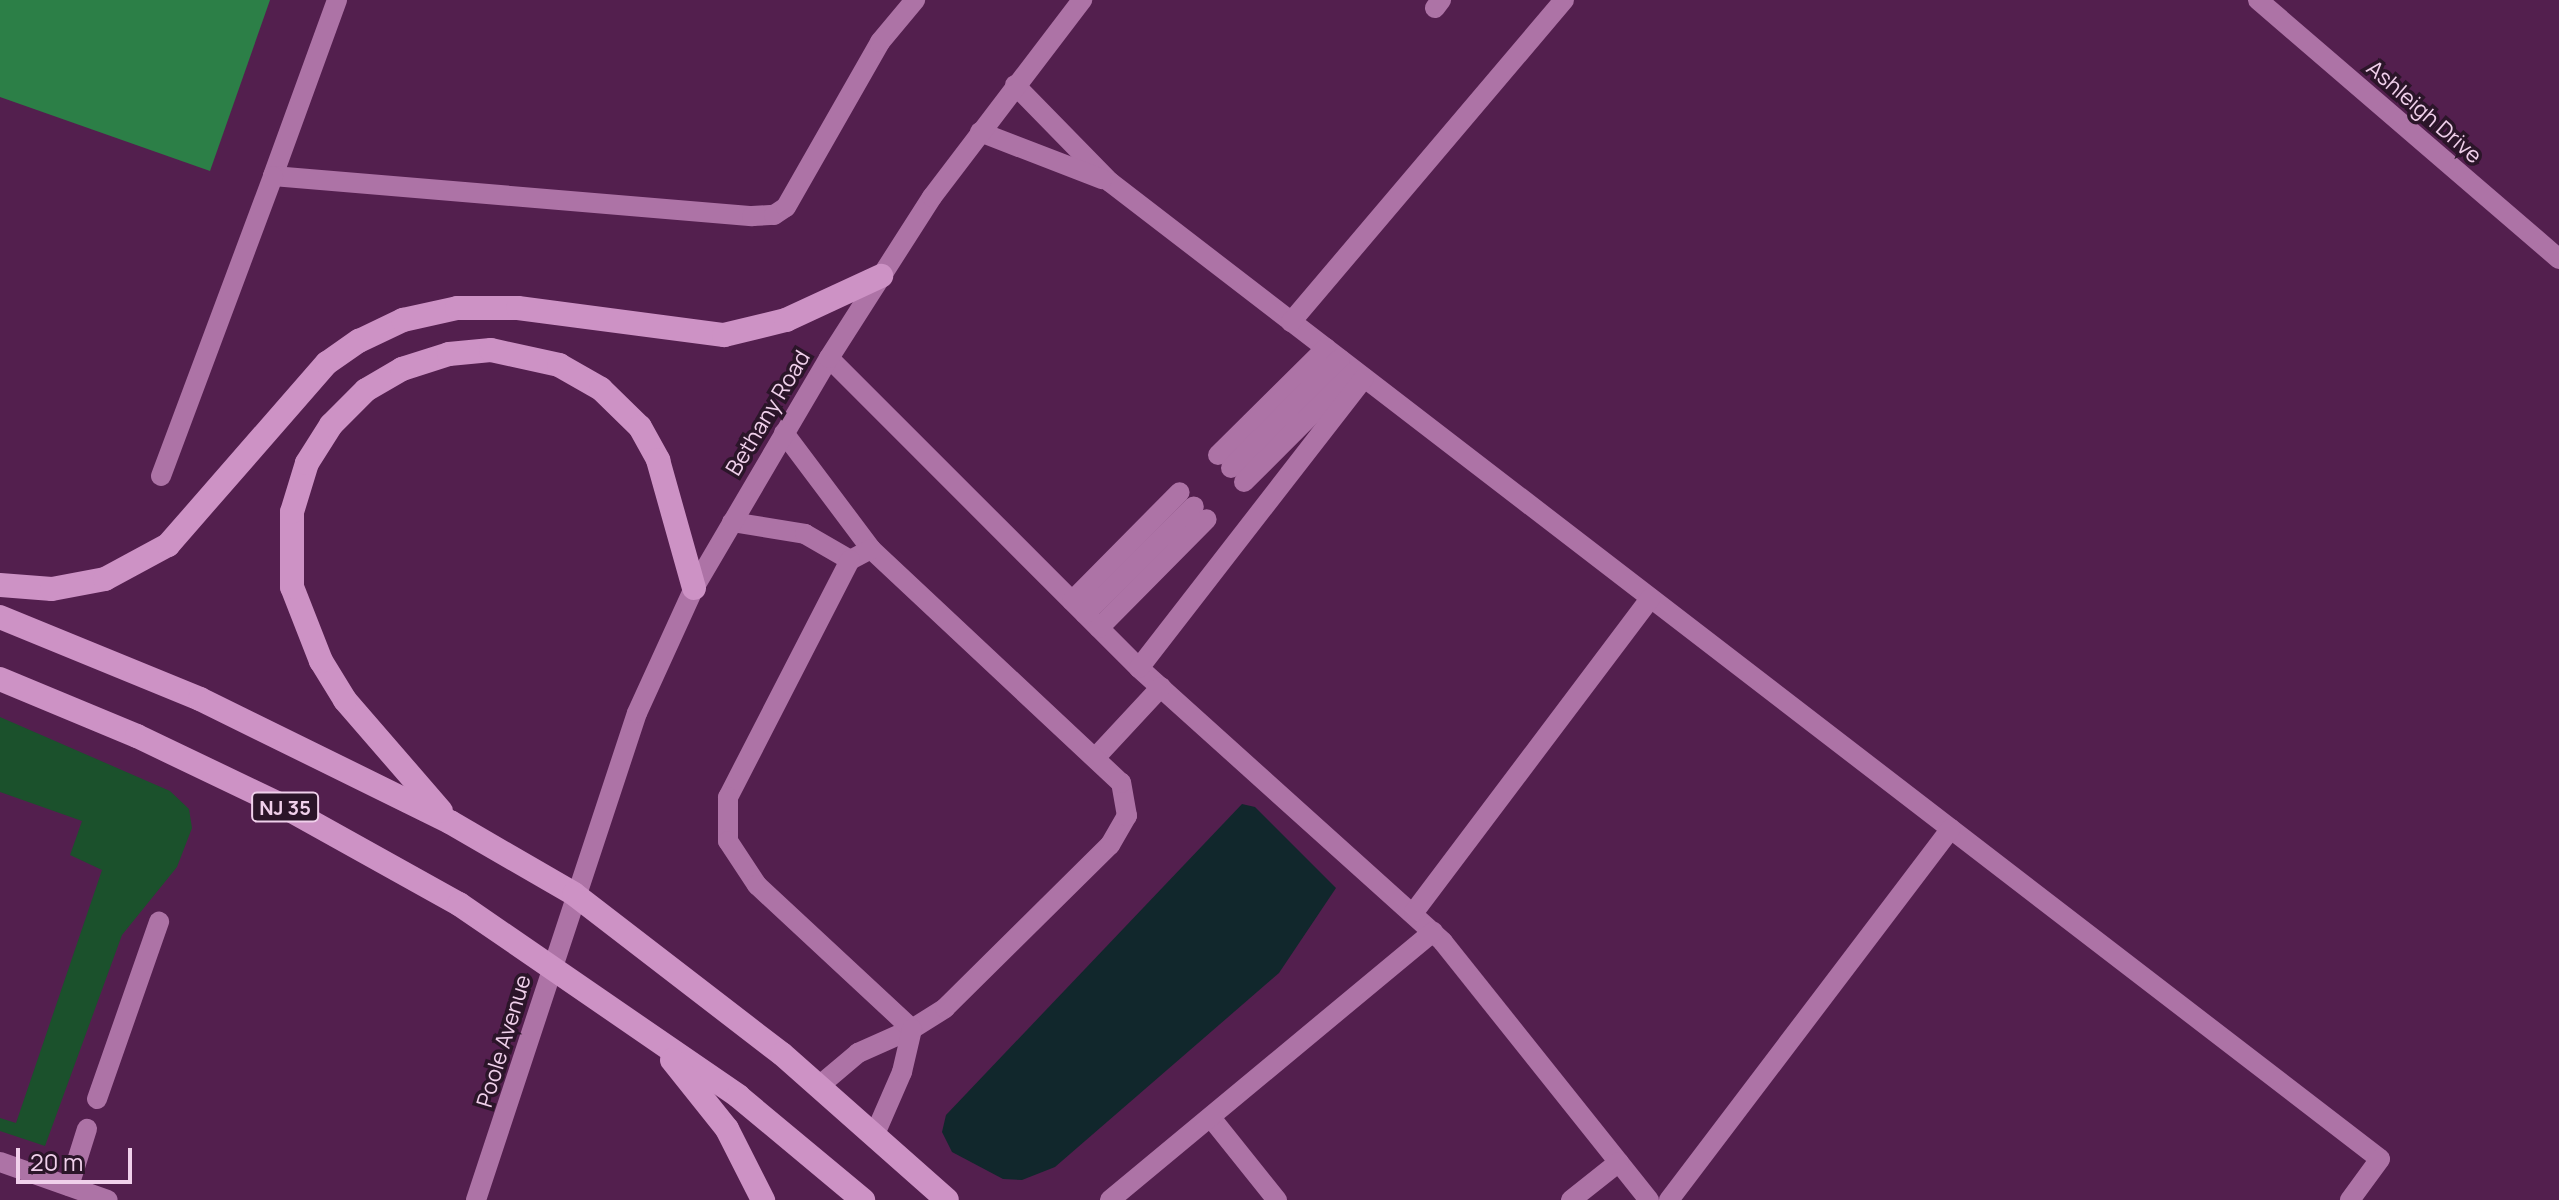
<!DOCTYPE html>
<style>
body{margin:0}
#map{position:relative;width:2559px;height:1200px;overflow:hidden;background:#531f4e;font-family:Manrope,sans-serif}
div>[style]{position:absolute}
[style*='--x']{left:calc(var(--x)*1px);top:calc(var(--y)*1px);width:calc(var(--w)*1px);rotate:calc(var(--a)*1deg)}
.green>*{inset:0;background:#1b512c}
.forest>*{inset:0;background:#2c7f47}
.water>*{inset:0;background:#11272c}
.lane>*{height:20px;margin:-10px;padding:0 10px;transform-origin:10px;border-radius:10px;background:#ad73a6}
.street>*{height:20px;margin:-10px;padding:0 10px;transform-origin:10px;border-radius:10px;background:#ad73a6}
.secondary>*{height:20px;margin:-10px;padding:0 10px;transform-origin:10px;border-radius:10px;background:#ad73a6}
.highway>*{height:24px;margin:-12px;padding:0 12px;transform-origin:12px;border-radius:12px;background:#cd92c5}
span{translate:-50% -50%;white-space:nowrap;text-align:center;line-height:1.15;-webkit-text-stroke:7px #2b1529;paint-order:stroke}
.shield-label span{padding:2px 6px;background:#2b1529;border:2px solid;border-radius:6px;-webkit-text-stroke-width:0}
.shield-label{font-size:20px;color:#f0d0eb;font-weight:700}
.street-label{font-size:22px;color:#f0d0eb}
.scale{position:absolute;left:16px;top:1148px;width:116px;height:36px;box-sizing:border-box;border:4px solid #f0d0eb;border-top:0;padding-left:10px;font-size:24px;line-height:28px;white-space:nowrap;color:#f0d0eb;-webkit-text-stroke:6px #2b1529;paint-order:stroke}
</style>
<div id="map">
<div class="green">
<div style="clip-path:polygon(0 717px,170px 791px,189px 809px,192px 828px,177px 867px,122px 935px,45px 1146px,0 1131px,0 1118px,16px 1123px,102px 870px,70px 855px,82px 821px,0 792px)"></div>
</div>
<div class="forest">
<div style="clip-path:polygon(0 0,270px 0,210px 171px,0 97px)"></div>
</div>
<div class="water">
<div style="clip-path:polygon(1242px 804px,1255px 807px,1336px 888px,1279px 973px,1055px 1167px,1022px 1180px,1003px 1179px,952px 1152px,942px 1132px,946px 1115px)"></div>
</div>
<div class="lane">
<div style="--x:337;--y:0;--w:187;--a:110"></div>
<div style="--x:273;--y:176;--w:481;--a:4.8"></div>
<div style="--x:752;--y:216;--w:22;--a:-3"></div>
<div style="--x:774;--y:215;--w:14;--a:-34"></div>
<div style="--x:786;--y:207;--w:190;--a:-60.3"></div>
<div style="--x:880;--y:42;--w:55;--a:-50.2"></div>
<div style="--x:1435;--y:8;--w:10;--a:-53"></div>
<div style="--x:1015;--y:85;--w:136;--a:45.6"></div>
<div style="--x:1110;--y:182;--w:1602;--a:37.57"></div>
<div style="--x:2380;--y:1159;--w:51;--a:126.2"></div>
<div style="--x:980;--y:132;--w:131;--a:21.1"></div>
<div style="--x:1291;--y:322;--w:422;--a:-49.7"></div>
<div style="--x:829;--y:358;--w:438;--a:45"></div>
<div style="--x:1139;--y:668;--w:409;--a:42"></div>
<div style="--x:1443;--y:942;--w:330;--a:51.4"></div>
<div style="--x:784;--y:433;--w:145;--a:53.1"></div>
<div style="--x:1218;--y:455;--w:152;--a:-44.7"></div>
<div style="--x:1231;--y:468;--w:154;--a:-45"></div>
<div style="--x:161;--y:476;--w:320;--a:-69.5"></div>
<div style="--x:1244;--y:482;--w:157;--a:-45"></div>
<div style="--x:732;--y:522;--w:74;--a:9.3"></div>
<div style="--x:805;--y:534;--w:52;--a:30"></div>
<div style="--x:1072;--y:601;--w:153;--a:-45.3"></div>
<div style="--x:1085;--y:614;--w:153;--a:-44.7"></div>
<div style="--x:1099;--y:628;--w:153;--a:-45.3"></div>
<div style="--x:1139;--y:668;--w:367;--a:-52.2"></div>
<div style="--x:1095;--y:758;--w:97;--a:-47.1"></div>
<div style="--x:1414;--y:912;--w:393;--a:-53"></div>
<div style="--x:819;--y:1086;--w:51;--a:-40.2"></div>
<div style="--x:858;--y:1053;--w:59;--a:-24"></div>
<div style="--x:912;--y:1029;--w:39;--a:-32"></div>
<div style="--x:945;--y:1008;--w:232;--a:-44.7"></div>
<div style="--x:1110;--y:845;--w:34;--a:-60"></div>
<div style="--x:1127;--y:816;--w:34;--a:-100"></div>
<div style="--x:1121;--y:783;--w:342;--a:-136.9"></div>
<div style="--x:871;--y:549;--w:24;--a:152"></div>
<div style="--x:850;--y:560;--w:267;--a:117.2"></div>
<div style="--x:728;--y:797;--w:44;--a:90"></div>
<div style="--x:728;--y:841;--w:53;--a:56.6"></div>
<div style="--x:757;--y:885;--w:212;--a:42.9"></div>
<div style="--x:97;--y:1099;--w:188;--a:-70.7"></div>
<div style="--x:1212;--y:1119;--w:104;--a:51.3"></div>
<div style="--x:875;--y:1134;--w:68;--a:-66.5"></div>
<div style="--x:902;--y:1072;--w:44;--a:-76.9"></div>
<div style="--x:0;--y:1162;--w:114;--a:19.4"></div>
<div style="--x:69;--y:1186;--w:60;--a:-72.5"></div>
<div style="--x:1110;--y:1200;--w:420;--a:-39.7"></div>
<div style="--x:1571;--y:1200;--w:61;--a:-38.4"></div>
<div style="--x:1669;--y:1200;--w:466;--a:-52.8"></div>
</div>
<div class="street">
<div style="--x:2258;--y:0;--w:397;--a:40.7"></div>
</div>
<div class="secondary">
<div style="--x:476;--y:1200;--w:513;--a:-71.71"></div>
<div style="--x:637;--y:713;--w:137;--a:-65.5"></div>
<div style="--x:694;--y:588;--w:267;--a:-59.6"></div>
<div style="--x:829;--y:358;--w:191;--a:-57.4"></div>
<div style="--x:932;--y:197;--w:248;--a:-52.7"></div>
</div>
<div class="highway">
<div style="--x:0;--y:585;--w:52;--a:4.4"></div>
<div style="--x:52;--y:589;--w:54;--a:-10.7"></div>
<div style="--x:105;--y:579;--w:72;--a:-28.4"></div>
<div style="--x:168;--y:545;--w:242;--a:-48.9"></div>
<div style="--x:327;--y:363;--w:39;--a:-35"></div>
<div style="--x:359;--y:341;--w:49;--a:-25.5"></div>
<div style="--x:403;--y:320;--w:55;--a:-12.5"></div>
<div style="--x:457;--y:308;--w:61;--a:0"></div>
<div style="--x:518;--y:308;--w:208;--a:7.5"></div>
<div style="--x:724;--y:335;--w:64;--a:-13.6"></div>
<div style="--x:786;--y:320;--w:105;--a:-24.9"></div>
<div style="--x:0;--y:617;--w:216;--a:22.3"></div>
<div style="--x:200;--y:699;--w:279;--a:26.2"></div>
<div style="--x:450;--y:822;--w:143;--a:30.1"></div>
<div style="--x:574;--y:894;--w:262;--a:37.6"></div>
<div style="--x:782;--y:1054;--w:220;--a:41.5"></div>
<div style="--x:0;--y:679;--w:148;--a:22.6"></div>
<div style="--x:137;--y:736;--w:160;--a:25.6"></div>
<div style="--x:281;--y:805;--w:204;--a:29.1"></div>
<div style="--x:459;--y:904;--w:339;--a:34.5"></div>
<div style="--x:738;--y:1096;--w:163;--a:39.8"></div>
<div style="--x:441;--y:811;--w:147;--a:-130.9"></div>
<div style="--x:345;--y:700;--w:46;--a:-121.6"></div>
<div style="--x:321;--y:661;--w:79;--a:-111.4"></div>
<div style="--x:292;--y:587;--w:75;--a:-90"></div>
<div style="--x:292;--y:512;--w:51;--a:-73"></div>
<div style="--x:307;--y:463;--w:45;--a:-57.7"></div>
<div style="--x:331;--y:425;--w:49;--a:-45"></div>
<div style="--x:366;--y:390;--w:42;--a:-30.3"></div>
<div style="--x:402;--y:369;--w:49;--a:-17.7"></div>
<div style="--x:449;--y:354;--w:42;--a:-5.4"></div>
<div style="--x:491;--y:350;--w:70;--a:12.4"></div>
<div style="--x:559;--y:365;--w:48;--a:29.7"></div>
<div style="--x:601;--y:389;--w:54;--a:44.3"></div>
<div style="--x:640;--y:427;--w:38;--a:61"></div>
<div style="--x:658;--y:460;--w:133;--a:74.3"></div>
<div style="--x:672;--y:1060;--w:88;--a:51.4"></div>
<div style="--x:727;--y:1129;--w:80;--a:63.1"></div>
</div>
<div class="shield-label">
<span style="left:285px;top:807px">NJ 35</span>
</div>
<div class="street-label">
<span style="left:2424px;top:112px;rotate:41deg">Ashleigh Drive</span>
<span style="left:768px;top:413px;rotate:-59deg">Bethany Road</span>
<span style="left:504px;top:1041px;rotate:-73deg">Poole Avenue</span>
</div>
<div class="scale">20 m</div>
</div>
